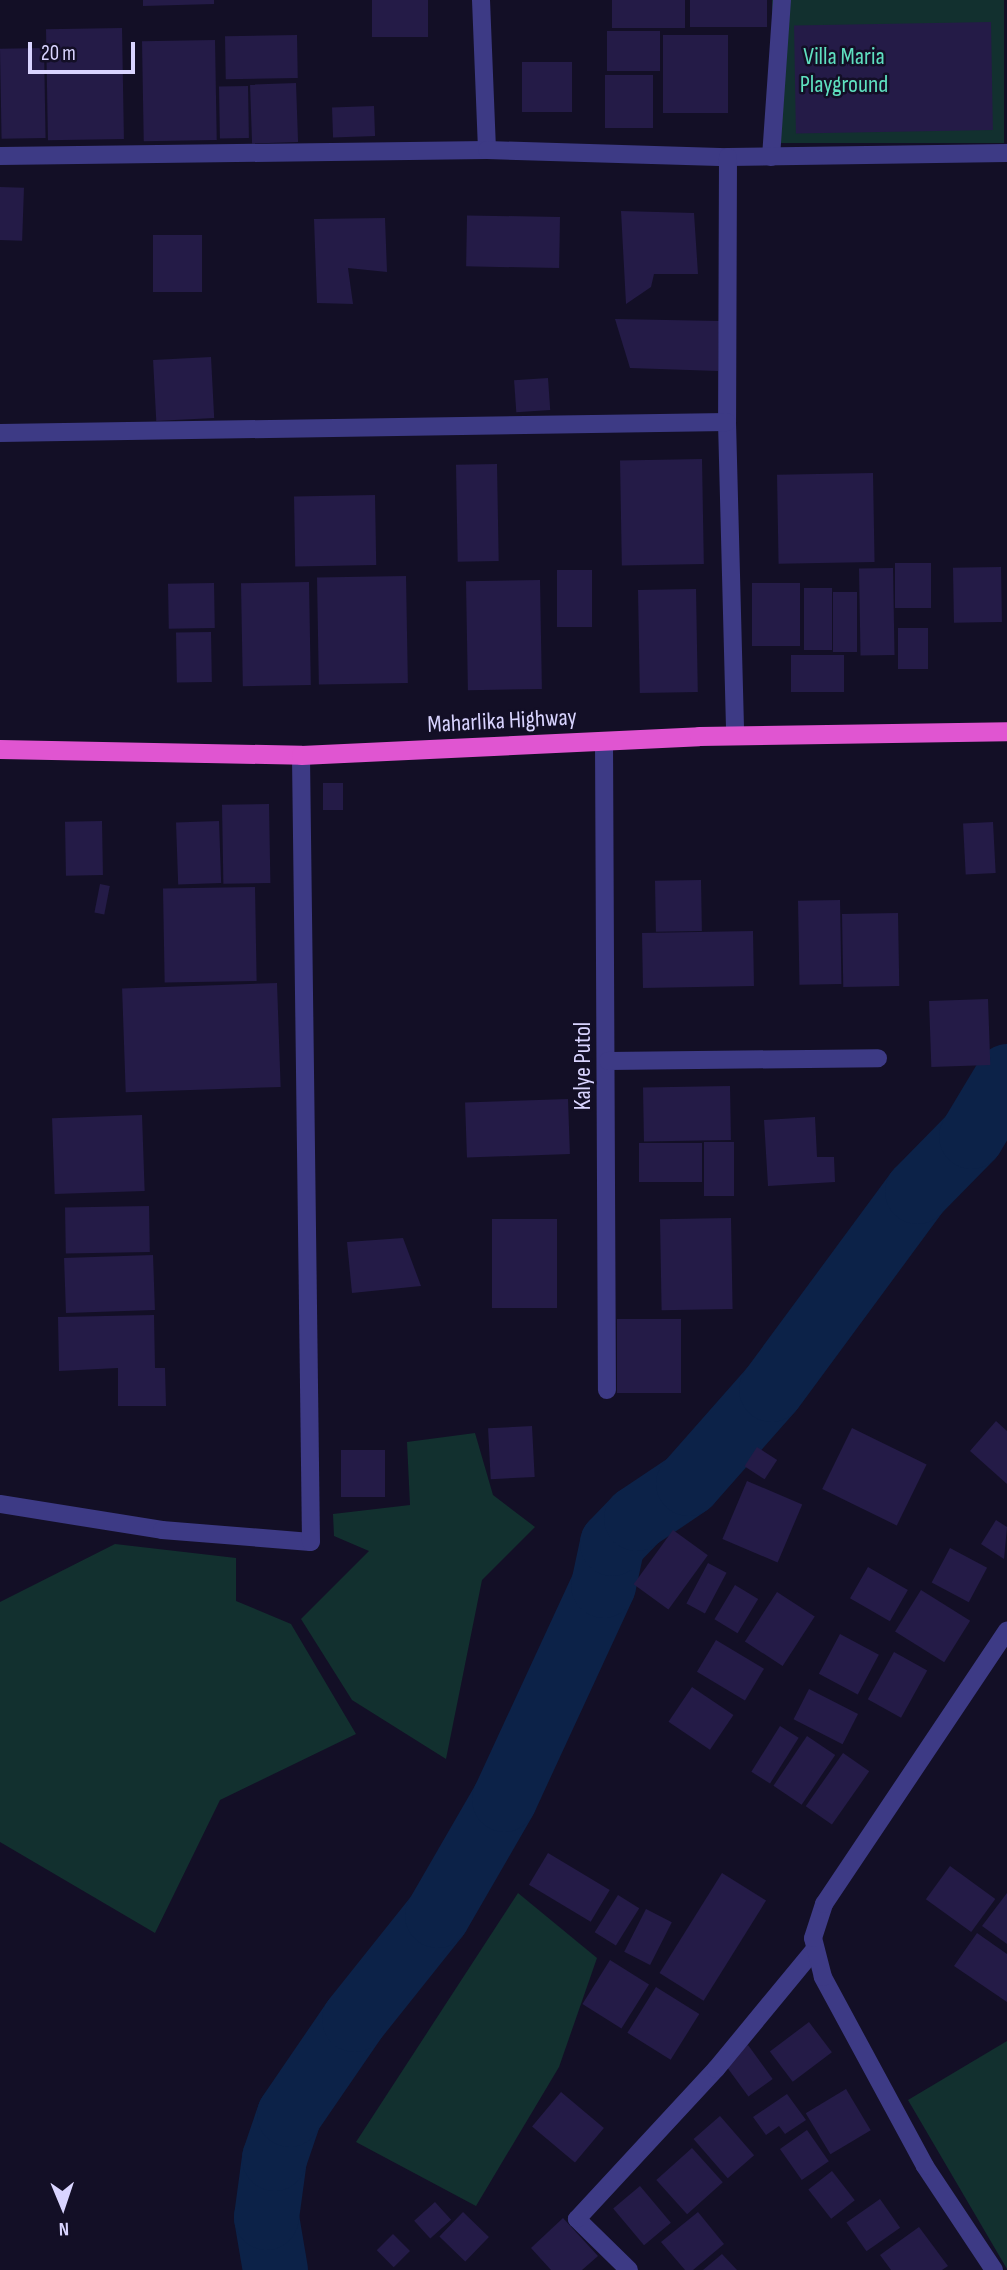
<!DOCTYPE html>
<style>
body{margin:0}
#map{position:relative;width:1007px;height:2270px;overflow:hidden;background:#130f26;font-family:"Sofia Sans Condensed",sans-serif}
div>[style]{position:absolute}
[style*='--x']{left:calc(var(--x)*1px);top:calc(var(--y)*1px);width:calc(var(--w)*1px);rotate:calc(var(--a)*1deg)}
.green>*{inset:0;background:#12302f;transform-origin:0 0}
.river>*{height:65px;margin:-32.5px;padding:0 32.5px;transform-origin:32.5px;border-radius:32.5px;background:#0c2248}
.building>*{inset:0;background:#241b47;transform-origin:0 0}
.service>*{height:18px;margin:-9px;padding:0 9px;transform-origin:9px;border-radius:9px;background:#3d3a85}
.minor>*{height:18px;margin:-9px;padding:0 9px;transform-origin:9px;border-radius:9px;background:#3d3a85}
.trunk>*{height:19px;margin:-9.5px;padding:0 9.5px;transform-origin:9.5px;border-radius:9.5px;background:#e055d1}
span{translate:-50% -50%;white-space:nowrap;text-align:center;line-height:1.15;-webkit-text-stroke:5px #130f26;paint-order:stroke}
.park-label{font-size:24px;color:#5fe0c0}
.street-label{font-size:24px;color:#d9d4ff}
.north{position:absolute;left:28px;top:2172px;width:70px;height:70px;-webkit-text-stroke:5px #130f26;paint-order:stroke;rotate:178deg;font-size:19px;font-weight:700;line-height:28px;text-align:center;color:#d9d4ff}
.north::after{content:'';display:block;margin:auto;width:24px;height:32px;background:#d9d4ff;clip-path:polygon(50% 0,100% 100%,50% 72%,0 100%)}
.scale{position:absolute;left:28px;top:42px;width:107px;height:32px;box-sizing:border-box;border:4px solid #d9d4ff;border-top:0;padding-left:9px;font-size:21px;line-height:24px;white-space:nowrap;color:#d9d4ff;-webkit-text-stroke:5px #130f26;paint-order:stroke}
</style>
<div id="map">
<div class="green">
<div style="left:772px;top:0;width:232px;height:143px"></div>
<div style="clip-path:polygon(475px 1433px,493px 1495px,535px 1527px,482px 1580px,446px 1759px,352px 1700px,301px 1619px,369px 1551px,334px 1536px,333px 1514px,410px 1505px,407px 1442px)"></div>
<div style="clip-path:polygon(115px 1544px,236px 1558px,236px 1601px,291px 1624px,356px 1734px,220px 1800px,155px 1933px,0 1842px,0 1602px)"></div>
<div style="clip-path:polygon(518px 1893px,597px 1958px,559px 2067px,476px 2206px,356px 2142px)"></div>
<div style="clip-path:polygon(1007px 2041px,1007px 2269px,908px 2100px)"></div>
</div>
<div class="river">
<div style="--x:275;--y:2270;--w:54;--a:-99.6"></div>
<div style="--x:266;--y:2217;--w:60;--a:-82.3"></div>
<div style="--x:274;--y:2158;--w:46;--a:-71.2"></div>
<div style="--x:289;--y:2114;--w:115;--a:-55.6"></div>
<div style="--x:354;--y:2019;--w:133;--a:-51.4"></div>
<div style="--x:437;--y:1915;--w:134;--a:-60"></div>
<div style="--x:504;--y:1799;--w:236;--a:-65.2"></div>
<div style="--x:603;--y:1585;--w:43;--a:-77.9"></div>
<div style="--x:612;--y:1543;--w:35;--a:-46"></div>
<div style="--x:636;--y:1518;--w:63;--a:-33.9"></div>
<div style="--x:688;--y:1483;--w:125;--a:-48.6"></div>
<div style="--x:771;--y:1389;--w:246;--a:-53.6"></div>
<div style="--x:917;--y:1191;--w:77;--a:-45.5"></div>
<div style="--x:971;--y:1136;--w:70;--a:-59"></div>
</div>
<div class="building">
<div style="clip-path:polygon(143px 0,214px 0,214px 4px,143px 6px)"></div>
<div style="left:372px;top:0;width:56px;height:37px"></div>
<div style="left:612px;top:0;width:73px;height:28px"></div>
<div style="left:690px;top:0;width:77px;height:27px"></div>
<div style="left:991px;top:22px;width:108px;height:197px;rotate:89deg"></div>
<div style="left:122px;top:28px;width:111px;height:76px;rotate:89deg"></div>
<div style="left:660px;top:31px;width:40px;height:53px;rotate:90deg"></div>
<div style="left:297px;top:35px;width:43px;height:72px;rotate:89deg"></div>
<div style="left:663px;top:35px;width:65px;height:78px"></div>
<div style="left:215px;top:40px;width:100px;height:73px;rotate:89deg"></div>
<div style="left:44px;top:48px;width:90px;height:44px;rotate:89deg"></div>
<div style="left:522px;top:62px;width:50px;height:50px"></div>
<div style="left:605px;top:75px;width:48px;height:53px"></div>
<div style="left:296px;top:83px;width:59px;height:46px;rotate:88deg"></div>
<div style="left:248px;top:86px;width:52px;height:29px;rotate:89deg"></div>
<div style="left:374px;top:106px;width:30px;height:42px;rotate:88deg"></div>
<div style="left:0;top:187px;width:24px;height:53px;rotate:2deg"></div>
<div style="clip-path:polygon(621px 211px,694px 213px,698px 274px,654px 274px,651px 287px,626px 304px)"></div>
<div style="left:560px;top:217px;width:51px;height:93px;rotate:91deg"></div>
<div style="clip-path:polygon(385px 218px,387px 272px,348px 268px,353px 304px,317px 303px,314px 219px)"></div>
<div style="left:153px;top:235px;width:49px;height:57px"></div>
<div style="clip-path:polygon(615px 319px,719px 321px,718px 371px,630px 368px)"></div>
<div style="left:211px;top:357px;width:61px;height:58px;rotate:87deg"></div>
<div style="left:548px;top:378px;width:32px;height:34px;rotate:86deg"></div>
<div style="left:702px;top:459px;width:105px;height:82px;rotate:89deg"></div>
<div style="left:497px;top:464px;width:97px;height:41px;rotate:89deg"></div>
<div style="left:873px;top:473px;width:89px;height:96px;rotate:89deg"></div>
<div style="left:375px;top:495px;width:70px;height:81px;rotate:89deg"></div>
<div style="left:895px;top:563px;width:36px;height:45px"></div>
<div style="left:1001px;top:567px;width:55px;height:48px;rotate:89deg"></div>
<div style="left:893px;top:568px;width:87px;height:34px;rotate:89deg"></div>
<div style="left:557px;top:570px;width:35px;height:57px"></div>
<div style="left:406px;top:576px;width:107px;height:89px;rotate:89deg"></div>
<div style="left:540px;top:580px;width:109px;height:74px;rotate:89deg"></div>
<div style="left:309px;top:582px;width:103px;height:68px;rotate:89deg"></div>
<div style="left:214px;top:583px;width:45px;height:46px;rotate:89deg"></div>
<div style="left:752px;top:583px;width:48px;height:63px"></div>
<div style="left:804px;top:588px;width:28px;height:62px"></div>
<div style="left:696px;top:589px;width:103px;height:58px;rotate:89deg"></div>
<div style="left:833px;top:592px;width:24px;height:60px"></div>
<div style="left:898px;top:628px;width:30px;height:41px"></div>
<div style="left:211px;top:632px;width:50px;height:35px;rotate:89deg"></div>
<div style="left:844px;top:655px;width:37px;height:53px;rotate:90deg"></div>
<div style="left:323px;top:783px;width:20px;height:27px"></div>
<div style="left:269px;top:804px;width:79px;height:47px;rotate:89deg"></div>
<div style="left:102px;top:821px;width:54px;height:37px;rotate:89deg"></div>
<div style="left:219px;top:821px;width:62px;height:43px;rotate:88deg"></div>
<div style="left:993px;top:822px;width:51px;height:30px;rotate:87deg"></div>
<div style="left:701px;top:880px;width:51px;height:46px;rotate:89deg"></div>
<div style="left:100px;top:884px;width:10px;height:29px;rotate:11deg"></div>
<div style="left:255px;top:887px;width:94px;height:92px;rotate:89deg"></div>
<div style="left:840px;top:900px;width:84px;height:42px;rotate:89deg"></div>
<div style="left:898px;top:913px;width:73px;height:56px;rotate:89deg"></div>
<div style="left:753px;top:931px;width:55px;height:111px;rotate:89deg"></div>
<div style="left:277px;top:983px;width:104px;height:155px;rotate:88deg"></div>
<div style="left:988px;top:999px;width:66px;height:59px;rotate:88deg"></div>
<div style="left:730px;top:1086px;width:54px;height:87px;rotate:89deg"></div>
<div style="left:568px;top:1099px;width:55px;height:103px;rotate:88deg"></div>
<div style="left:142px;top:1115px;width:76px;height:90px;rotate:88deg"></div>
<div style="clip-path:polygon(815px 1117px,817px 1157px,834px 1157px,835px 1182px,768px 1186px,764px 1120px)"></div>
<div style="left:704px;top:1142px;width:30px;height:54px"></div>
<div style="left:639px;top:1143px;width:63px;height:39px"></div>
<div style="left:149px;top:1206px;width:46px;height:84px;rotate:89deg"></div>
<div style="left:731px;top:1218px;width:91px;height:71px;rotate:89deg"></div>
<div style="left:492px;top:1219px;width:65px;height:89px"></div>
<div style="clip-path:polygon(403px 1238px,421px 1286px,352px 1293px,347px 1242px)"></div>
<div style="left:153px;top:1255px;width:55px;height:89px;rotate:88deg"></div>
<div style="clip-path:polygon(154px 1315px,155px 1368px,165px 1368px,166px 1406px,118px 1406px,118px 1368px,59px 1371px,58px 1317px)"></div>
<div style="left:681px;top:1319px;width:74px;height:64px;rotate:90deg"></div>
<div style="clip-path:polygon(996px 1421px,1007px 1431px,1007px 1484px,970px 1451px)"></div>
<div style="left:532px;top:1426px;width:51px;height:44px;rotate:87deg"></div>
<div style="left:852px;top:1428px;width:83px;height:68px;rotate:26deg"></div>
<div style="left:757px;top:1447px;width:24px;height:23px;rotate:33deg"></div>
<div style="left:385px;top:1450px;width:47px;height:44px;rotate:90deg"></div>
<div style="left:747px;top:1481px;width:60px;height:63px;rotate:23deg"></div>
<div style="clip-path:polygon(996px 1520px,1007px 1527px,1004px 1559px,981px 1544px)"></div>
<div style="left:673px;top:1530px;width:43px;height:67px;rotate:36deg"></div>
<div style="left:950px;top:1548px;width:42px;height:39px;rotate:28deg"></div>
<div style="left:708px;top:1563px;width:21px;height:46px;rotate:28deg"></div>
<div style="left:868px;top:1567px;width:46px;height:36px;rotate:30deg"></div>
<div style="left:735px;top:1585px;width:27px;height:40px;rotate:31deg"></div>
<div style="left:921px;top:1590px;width:58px;height:49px;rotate:32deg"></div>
<div style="left:777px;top:1592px;width:45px;height:59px;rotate:33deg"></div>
<div style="left:840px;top:1634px;width:44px;height:45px;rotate:28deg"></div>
<div style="left:716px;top:1640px;width:56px;height:37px;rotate:31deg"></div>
<div style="left:894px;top:1652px;width:38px;height:54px;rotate:29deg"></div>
<div style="left:692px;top:1687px;width:50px;height:42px;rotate:34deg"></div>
<div style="left:809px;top:1689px;width:55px;height:34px;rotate:27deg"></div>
<div style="left:780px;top:1726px;width:22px;height:54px;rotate:32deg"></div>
<div style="left:807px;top:1736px;width:34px;height:60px;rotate:34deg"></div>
<div style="left:843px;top:1753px;width:32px;height:65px;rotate:35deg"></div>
<div style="left:548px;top:1853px;width:72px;height:37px;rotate:31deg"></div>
<div style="left:950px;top:1866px;width:56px;height:41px;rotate:36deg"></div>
<div style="left:722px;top:1873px;width:52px;height:118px;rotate:32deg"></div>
<div style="clip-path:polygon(1007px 1893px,1007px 1944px,982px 1926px)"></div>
<div style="left:618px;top:1895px;width:25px;height:44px;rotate:32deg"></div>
<div style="left:646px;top:1909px;width:29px;height:48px;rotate:27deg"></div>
<div style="clip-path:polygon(977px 1933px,1007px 1954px,1007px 2002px,954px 1966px)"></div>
<div style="left:610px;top:1960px;width:46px;height:52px;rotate:32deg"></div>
<div style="left:656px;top:1987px;width:51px;height:54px;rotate:32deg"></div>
<div style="left:809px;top:2022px;width:38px;height:49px;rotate:53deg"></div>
<div style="left:748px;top:2045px;width:42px;height:30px;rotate:54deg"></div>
<div style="left:846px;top:2089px;width:48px;height:47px;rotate:59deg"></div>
<div style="left:561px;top:2092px;width:56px;height:45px;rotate:40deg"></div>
<div style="clip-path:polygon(787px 2094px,806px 2120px,785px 2134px,779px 2126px,766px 2135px,753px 2117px)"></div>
<div style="left:720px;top:2116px;width:52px;height:35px;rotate:49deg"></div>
<div style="left:807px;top:2130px;width:38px;height:33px;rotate:55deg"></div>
<div style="left:692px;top:2148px;width:46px;height:48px;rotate:48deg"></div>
<div style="left:832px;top:2171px;width:37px;height:30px;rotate:52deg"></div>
<div style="left:640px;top:2186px;width:48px;height:35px;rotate:50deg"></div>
<div style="left:880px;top:2199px;width:35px;height:41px;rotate:55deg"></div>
<div style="left:435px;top:2202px;width:24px;height:28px;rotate:48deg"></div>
<div style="left:463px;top:2212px;width:36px;height:34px;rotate:44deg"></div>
<div style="clip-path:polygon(698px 2212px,724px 2244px,693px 2270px,685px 2270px,661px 2242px)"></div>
<div style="clip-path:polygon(563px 2218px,598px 2256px,582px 2270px,551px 2270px,531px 2248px)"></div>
<div style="clip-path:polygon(919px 2227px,948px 2266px,942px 2270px,891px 2270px,880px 2255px)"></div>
<div style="left:393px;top:2234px;width:24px;height:23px;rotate:45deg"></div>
<div style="clip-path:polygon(722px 2254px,737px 2270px,703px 2270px)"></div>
</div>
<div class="service">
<div style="--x:771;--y:157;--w:157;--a:-86"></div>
</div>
<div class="minor">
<div style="--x:481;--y:0;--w:150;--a:87.7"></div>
<div style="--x:0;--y:156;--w:487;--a:-0.7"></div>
<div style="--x:487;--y:150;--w:241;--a:1.7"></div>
<div style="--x:728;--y:157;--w:279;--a:-0.8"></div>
<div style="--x:728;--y:157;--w:265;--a:90.2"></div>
<div style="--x:727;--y:422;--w:314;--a:88.5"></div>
<div style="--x:0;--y:433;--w:727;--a:-0.87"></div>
<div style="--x:604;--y:741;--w:649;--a:89.74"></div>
<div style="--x:608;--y:1061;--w:270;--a:-0.6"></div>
<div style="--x:0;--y:1504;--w:164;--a:9.1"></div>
<div style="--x:162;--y:1530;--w:149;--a:4.6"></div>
<div style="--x:311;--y:1542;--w:787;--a:-90.73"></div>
<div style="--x:629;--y:2270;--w:73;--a:-135.6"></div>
<div style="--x:577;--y:2219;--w:205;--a:-47.2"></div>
<div style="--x:716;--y:2069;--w:156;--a:-50.5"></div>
<div style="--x:994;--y:2270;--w:125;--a:-123.6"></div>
<div style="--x:925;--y:2166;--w:215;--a:-118.4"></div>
<div style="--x:823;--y:1977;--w:40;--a:-104.4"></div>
<div style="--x:813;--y:1938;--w:36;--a:-72"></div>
<div style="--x:824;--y:1904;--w:329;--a:-56.2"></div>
</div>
<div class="trunk">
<div style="--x:0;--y:749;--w:301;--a:1.1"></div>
<div style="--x:301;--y:755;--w:398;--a:-2.7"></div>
<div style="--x:699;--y:736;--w:308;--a:-0.9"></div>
</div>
<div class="park-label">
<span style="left:844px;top:71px">Villa Maria<br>Playground</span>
</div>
<div class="street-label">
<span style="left:502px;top:721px;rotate:-3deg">Maharlika Highway</span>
<span style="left:583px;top:1066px;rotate:-90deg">Kalye Putol</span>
</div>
<div class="north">N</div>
<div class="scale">20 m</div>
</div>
